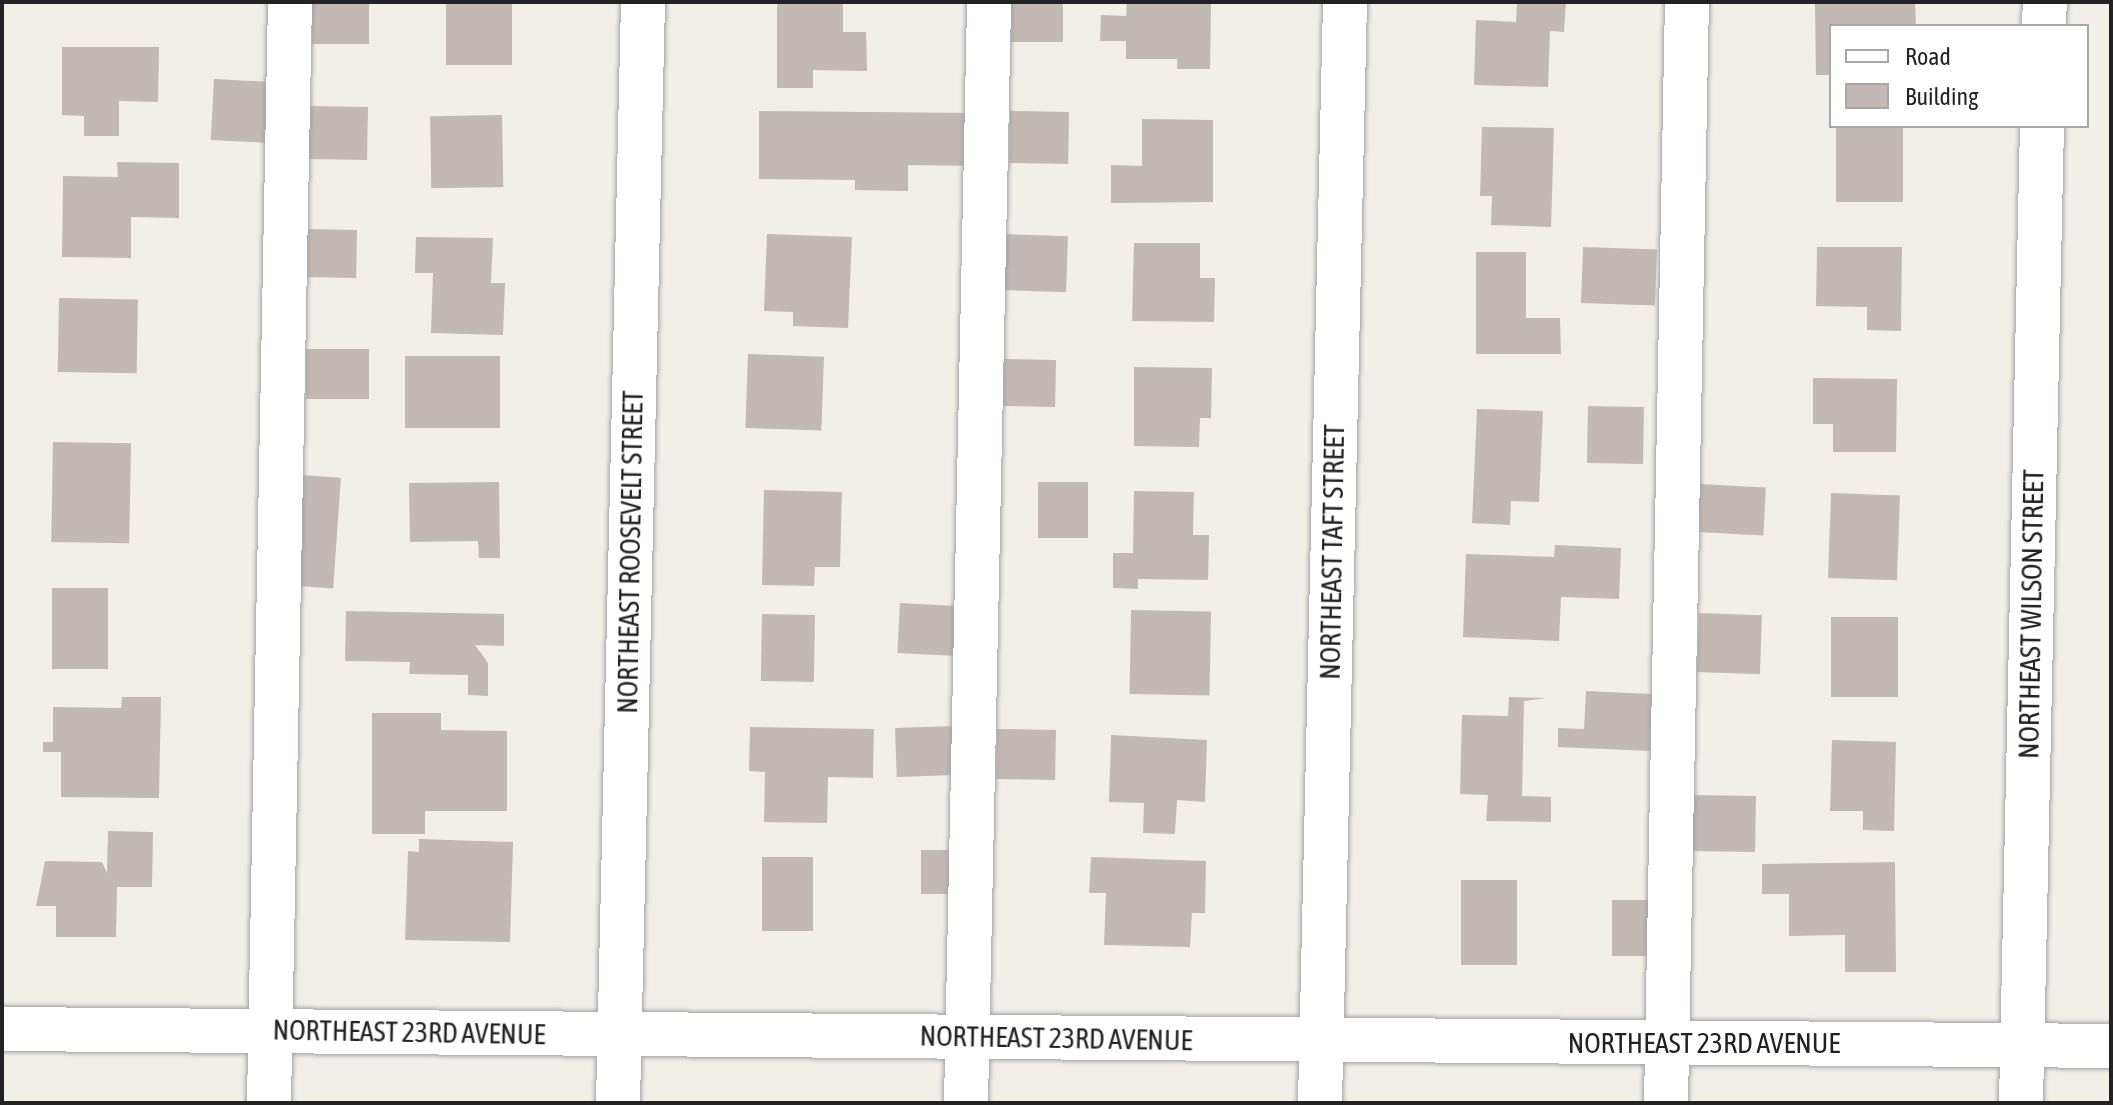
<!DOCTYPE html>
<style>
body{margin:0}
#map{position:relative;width:2113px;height:1105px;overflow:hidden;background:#f2eee8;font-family:"Asap Condensed",sans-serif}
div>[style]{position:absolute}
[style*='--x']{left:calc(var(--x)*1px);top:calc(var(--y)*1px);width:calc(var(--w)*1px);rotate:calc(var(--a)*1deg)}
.building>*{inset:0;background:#c2b9b5;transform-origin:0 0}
.roads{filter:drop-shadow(0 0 2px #a3a3a3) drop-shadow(0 0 2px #a3a3a3)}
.minor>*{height:44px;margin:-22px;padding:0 22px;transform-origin:22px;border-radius:22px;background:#fff}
span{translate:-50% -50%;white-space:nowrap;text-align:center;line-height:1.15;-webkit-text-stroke:7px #fff;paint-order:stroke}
.street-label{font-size:28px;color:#222}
.frame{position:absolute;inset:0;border:4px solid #222;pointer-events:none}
.legend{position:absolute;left:1829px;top:24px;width:260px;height:104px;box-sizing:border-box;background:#fff;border:2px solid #a7a7a7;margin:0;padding:10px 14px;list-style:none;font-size:24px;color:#222}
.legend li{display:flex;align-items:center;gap:16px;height:40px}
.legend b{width:40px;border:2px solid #a7a7a7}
</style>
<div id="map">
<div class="building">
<div style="left:312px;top:2px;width:57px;height:42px"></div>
<div style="left:446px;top:2px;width:66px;height:63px"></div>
<div style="clip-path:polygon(777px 2px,843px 2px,843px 32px,866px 32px,867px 71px,813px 70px,813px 88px,777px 88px)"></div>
<div style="left:1011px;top:2px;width:52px;height:40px"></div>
<div style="clip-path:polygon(1127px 2px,1211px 2px,1210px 69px,1177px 69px,1177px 59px,1126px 59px,1126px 41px,1100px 41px,1101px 15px,1126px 16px)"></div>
<div style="clip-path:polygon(1517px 2px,1566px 2px,1564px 32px,1550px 31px,1548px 87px,1474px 85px,1476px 20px,1516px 22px)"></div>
<div style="clip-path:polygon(1915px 2px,1916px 26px,1831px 26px,1831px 75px,1816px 75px,1815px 3px)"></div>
<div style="clip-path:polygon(62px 47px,159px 47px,158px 102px,119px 101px,119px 136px,84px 136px,84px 116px,62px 115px)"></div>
<div style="left:214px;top:79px;width:61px;height:61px;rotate:3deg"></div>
<div style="left:308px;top:106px;width:60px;height:53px;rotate:1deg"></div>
<div style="clip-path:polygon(759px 111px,976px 113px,975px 166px,908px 165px,908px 191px,855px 190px,855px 180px,759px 179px)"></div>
<div style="left:1010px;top:111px;width:59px;height:52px;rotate:1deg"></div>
<div style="left:502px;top:115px;width:72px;height:72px;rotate:89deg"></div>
<div style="clip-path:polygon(1142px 119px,1213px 120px,1213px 202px,1111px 203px,1111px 165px,1142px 166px)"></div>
<div style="left:1836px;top:126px;width:67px;height:76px"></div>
<div style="clip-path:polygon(1482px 127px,1554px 128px,1551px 227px,1491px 225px,1492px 196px,1480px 196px)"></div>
<div style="clip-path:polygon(117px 162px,179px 163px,179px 218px,131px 217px,131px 258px,62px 257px,63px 176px,118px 177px)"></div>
<div style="left:304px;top:229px;width:53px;height:48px;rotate:1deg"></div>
<div style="clip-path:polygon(767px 234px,852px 237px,848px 328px,793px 326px,793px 312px,764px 311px)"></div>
<div style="left:1005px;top:234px;width:63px;height:56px;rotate:2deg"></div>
<div style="clip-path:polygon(416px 237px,493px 238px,491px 283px,505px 283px,503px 335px,431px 333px,433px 273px,415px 273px)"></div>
<div style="clip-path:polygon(1134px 243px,1200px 243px,1200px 278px,1215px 278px,1214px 322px,1132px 321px)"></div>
<div style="left:1583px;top:247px;width:74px;height:56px;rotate:2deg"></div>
<div style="clip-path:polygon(1817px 247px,1902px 247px,1901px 331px,1867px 330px,1867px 307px,1816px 306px)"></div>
<div style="clip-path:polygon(1476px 252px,1526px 252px,1526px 318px,1560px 318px,1561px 354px,1476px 354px)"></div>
<div style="left:59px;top:298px;width:79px;height:74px;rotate:1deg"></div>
<div style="left:306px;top:349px;width:63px;height:50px"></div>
<div style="left:748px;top:354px;width:76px;height:74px;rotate:2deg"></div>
<div style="left:405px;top:356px;width:95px;height:72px"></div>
<div style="left:1004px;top:359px;width:52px;height:47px;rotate:1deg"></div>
<div style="clip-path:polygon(1134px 367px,1212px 368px,1211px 418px,1200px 418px,1199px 447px,1134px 446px)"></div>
<div style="clip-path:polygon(1813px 378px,1897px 379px,1896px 452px,1833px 452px,1833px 424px,1813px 424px)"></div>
<div style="left:1588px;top:406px;width:56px;height:57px;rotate:1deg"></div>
<div style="clip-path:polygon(1477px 409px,1543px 411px,1539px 502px,1511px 501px,1510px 525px,1472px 523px)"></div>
<div style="left:53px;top:442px;width:78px;height:100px;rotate:1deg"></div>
<div style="left:302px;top:475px;width:39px;height:111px;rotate:4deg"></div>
<div style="clip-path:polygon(499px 482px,500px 558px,479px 558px,478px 541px,410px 542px,409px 483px)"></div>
<div style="left:1038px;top:482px;width:50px;height:56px"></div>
<div style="left:1700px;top:484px;width:66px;height:48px;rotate:3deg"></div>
<div style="clip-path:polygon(764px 490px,842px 492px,840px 567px,815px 567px,814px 586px,762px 585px)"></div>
<div style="clip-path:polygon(1134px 491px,1194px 492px,1193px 535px,1209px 535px,1208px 580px,1138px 579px,1138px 589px,1113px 588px,1113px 553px,1133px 553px)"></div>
<div style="left:1831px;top:493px;width:69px;height:85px;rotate:2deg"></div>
<div style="clip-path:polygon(1555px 545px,1621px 548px,1619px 599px,1561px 597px,1559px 641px,1463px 637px,1466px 554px,1554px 557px)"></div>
<div style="left:52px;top:588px;width:56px;height:81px"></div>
<div style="left:900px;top:603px;width:65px;height:50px;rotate:3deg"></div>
<div style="left:1131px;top:610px;width:80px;height:84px;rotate:1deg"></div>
<div style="clip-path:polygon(346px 611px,504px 614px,504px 646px,475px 645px,488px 663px,488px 696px,468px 695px,468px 675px,409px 674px,410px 662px,345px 661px)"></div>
<div style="left:1699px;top:613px;width:63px;height:59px;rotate:2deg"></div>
<div style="left:762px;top:614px;width:53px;height:67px;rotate:1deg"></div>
<div style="left:1831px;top:617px;width:67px;height:80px"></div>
<div style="clip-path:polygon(1586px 691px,1652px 694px,1650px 751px,1558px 747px,1558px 728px,1584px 729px)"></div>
<div style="clip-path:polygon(122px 697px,161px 697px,159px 798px,61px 797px,61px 752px,43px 752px,43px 742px,53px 742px,53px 707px,121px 708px)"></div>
<div style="clip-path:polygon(1509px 697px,1546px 698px,1524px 701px,1522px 796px,1551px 797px,1551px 822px,1486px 821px,1488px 795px,1460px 794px,1462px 715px,1508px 716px)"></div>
<div style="clip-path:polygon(372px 713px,441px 713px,441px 730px,507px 731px,507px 811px,425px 811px,425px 834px,372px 834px)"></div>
<div style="left:953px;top:726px;width:49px;height:58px;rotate:88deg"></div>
<div style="clip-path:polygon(750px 727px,874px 729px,873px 778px,828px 777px,827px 823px,764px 822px,765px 772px,749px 771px)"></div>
<div style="left:997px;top:729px;width:59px;height:50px;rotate:1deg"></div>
<div style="clip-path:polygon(1111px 735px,1207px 740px,1205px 802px,1177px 800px,1175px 834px,1143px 833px,1144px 803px,1109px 802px)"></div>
<div style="clip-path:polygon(1832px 740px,1896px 742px,1894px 831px,1863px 830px,1863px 811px,1830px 811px)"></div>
<div style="left:1692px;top:795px;width:64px;height:56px;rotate:1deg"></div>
<div style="clip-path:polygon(108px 831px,153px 832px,152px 887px,117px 887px,116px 937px,56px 937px,56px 906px,36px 906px,45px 861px,102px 862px,107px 873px)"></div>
<div style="clip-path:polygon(419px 839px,513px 842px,510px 942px,405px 940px,408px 851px,419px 852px)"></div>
<div style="left:921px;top:850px;width:35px;height:44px"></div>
<div style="left:762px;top:857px;width:51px;height:74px"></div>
<div style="clip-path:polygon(1091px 857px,1206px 861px,1205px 913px,1192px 913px,1190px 947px,1104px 945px,1106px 893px,1089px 893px)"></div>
<div style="clip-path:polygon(1895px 862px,1896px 972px,1845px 972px,1845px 935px,1789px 936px,1789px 894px,1762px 894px,1762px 864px)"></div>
<div style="left:1461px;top:880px;width:56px;height:85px"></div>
<div style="left:1612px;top:900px;width:46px;height:56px"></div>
</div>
<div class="roads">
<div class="minor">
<div style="--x:2044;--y:26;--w:24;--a:-88"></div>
<div style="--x:2;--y:1029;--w:2109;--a:0.46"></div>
<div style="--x:269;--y:1103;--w:1101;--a:-88.91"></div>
<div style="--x:618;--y:1103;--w:1101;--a:-88.7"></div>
<div style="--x:966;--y:1103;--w:1101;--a:-88.8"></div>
<div style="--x:1320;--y:1103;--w:1101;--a:-88.7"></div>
<div style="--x:1666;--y:1103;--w:1101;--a:-88.91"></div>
<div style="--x:2021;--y:1103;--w:977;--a:-88.77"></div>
</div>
</div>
<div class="street-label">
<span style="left:630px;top:552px;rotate:-89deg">NORTHEAST ROOSEVELT STREET</span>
<span style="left:1332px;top:552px;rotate:-89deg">NORTHEAST TAFT STREET</span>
<span style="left:2031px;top:614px;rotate:-89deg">NORTHEAST WILSON STREET</span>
<span style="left:409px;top:1032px;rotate:1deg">NORTHEAST 23RD AVENUE</span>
<span style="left:1056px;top:1038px;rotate:1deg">NORTHEAST 23RD AVENUE</span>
<span style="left:1704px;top:1043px">NORTHEAST 23RD AVENUE</span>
</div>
<div class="frame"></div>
<ul class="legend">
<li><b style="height:10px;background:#fff"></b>Road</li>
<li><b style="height:22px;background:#c2b9b5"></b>Building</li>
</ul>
</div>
